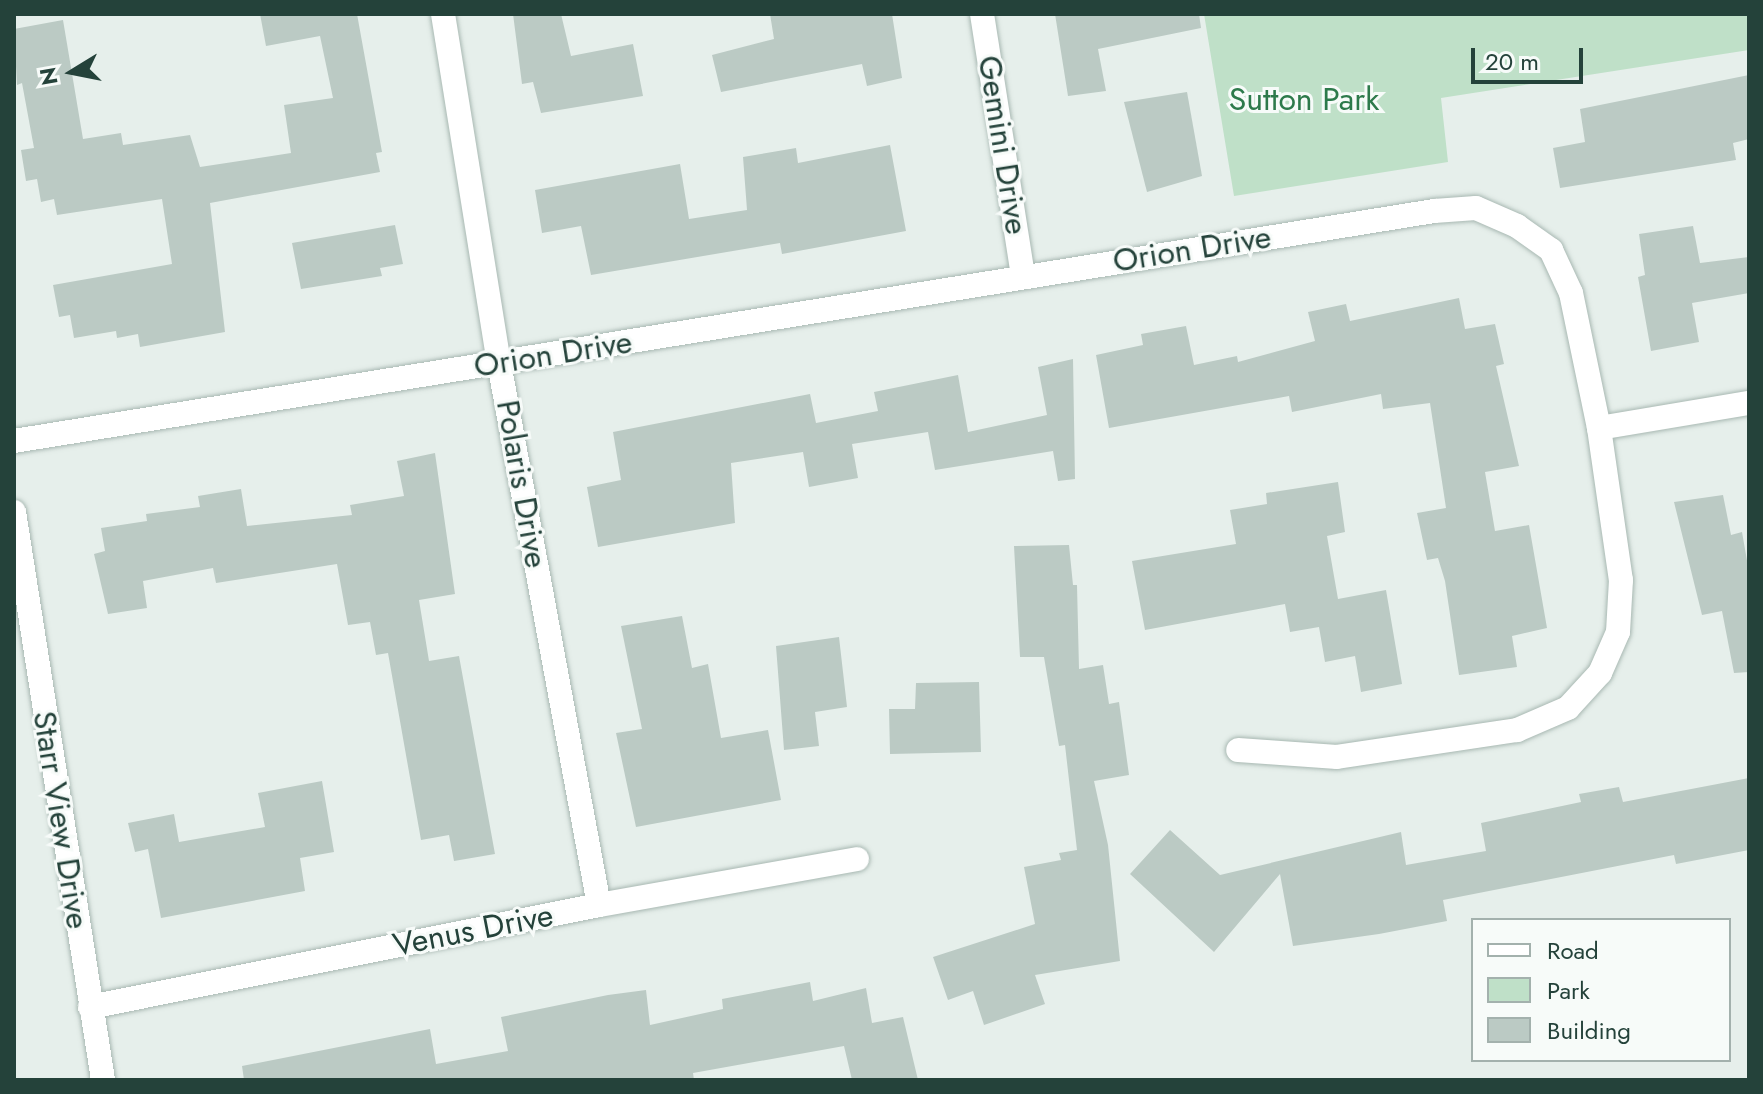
<!DOCTYPE html>
<style>
body{margin:0}
#map{position:relative;width:1763px;height:1094px;overflow:hidden;background:#e6efeb;font-family:Jost,sans-serif}
div>[style]{position:absolute}
[style*='--x']{left:calc(var(--x)*1px);top:calc(var(--y)*1px);width:calc(var(--w)*1px);rotate:calc(var(--a)*1deg)}
.green>*{inset:0;background:#bfe0c8}
.building>*{inset:0;background:#bbcac4}
.roads{filter:drop-shadow(0 0 2px #a8b8b2) drop-shadow(0 0 2px #a8b8b2)}
.street>*{height:24px;margin:-12px;padding:0 12px;transform-origin:12px;border-radius:12px;background:#fff}
span{translate:-50% -50%;white-space:nowrap;text-align:center;line-height:1.15;-webkit-text-stroke:6px #f7fbf9;paint-order:stroke}
.park-label{font-size:32px;color:#2d7a4b}
.street-label{font-size:32px;color:#24423a}
.frame{position:absolute;inset:0;border:16px solid #24423a;pointer-events:none}
.legend{position:absolute;left:1471px;top:918px;width:260px;height:144px;box-sizing:border-box;background:#f7fbf9;border:2px solid #a3b1ad;margin:0;padding:10px 14px;list-style:none;font-size:24px;color:#24423a}
.legend li{display:flex;align-items:center;gap:16px;height:40px}
.legend b{width:40px;border:2px solid #a3b1ad}
.north{position:absolute;left:32px;top:32px;width:80px;height:80px;-webkit-text-stroke:6px #f7fbf9;paint-order:stroke;rotate:260deg;font-size:22px;font-weight:700;line-height:32px;text-align:center;color:#24423a}
.north::after{content:'';display:block;margin:auto;width:28px;height:36px;background:#24423a;clip-path:polygon(50% 0,100% 100%,50% 72%,0 100%)}
.scale{position:absolute;left:1471px;top:48px;width:112px;height:36px;box-sizing:border-box;border:4px solid #24423a;border-top:0;padding-left:10px;font-size:24px;line-height:28px;white-space:nowrap;color:#24423a;-webkit-text-stroke:6px #f7fbf9;paint-order:stroke}
</style>
<div id="map">
<div class="green">
<div style="clip-path:polygon(1204px 14px,1749px 14px,1749px 50px,1441px 98px,1448px 162px,1234px 196px)"></div>
</div>
<div class="building">
<div style="clip-path:polygon(260px 14px,357px 14px,382px 152px,376px 153px,380px 172px,210px 203px,225px 332px,140px 347px,138px 334px,117px 338px,116px 331px,74px 338px,70px 315px,59px 317px,53px 285px,172px 264px,162px 199px,57px 215px,54px 199px,41px 202px,37px 179px,26px 181px,21px 150px,34px 148px,22px 83px,17px 85px,14px 29px,63px 20px,83px 139px,121px 133px,123px 145px,190px 135px,200px 167px,291px 153px,284px 105px,333px 98px,320px 36px,266px 46px)"></div>
<div style="clip-path:polygon(513px 14px,561px 14px,571px 56px,633px 44px,643px 96px,541px 113px,533px 82px,522px 84px)"></div>
<div style="clip-path:polygon(770px 14px,892px 14px,902px 78px,867px 86px,862px 64px,721px 92px,712px 55px,774px 39px)"></div>
<div style="clip-path:polygon(1055px 14px,1199px 14px,1201px 28px,1098px 49px,1106px 91px,1068px 96px)"></div>
<div style="clip-path:polygon(1749px 75px,1749px 139px,1733px 143px,1736px 160px,1560px 188px,1553px 148px,1585px 142px,1580px 109px)"></div>
<div style="clip-path:polygon(1187px 92px,1202px 176px,1147px 192px,1124px 102px)"></div>
<div style="clip-path:polygon(890px 145px,906px 231px,782px 254px,780px 243px,591px 275px,581px 226px,542px 233px,535px 190px,680px 164px,689px 219px,747px 210px,743px 157px,796px 148px,798px 163px)"></div>
<div style="clip-path:polygon(395px 225px,403px 264px,380px 268px,382px 276px,301px 289px,292px 243px)"></div>
<div style="clip-path:polygon(1693px 226px,1700px 263px,1749px 257px,1749px 293px,1692px 303px,1699px 342px,1651px 351px,1638px 277px,1645px 275px,1639px 234px)"></div>
<div style="clip-path:polygon(1459px 298px,1465px 329px,1495px 324px,1504px 364px,1496px 366px,1519px 466px,1485px 472px,1495px 531px,1529px 525px,1547px 628px,1512px 636px,1517px 667px,1459px 675px,1445px 581px,1438px 558px,1427px 560px,1417px 513px,1446px 508px,1430px 403px,1383px 409px,1381px 394px,1292px 412px,1289px 396px,1109px 428px,1096px 355px,1143px 345px,1141px 334px,1186px 326px,1194px 365px,1237px 356px,1238px 362px,1315px 341px,1308px 312px,1346px 304px,1350px 321px)"></div>
<div style="clip-path:polygon(1073px 359px,1075px 479px,1058px 481px,1053px 451px,935px 470px,928px 432px,852px 444px,858px 478px,809px 487px,803px 452px,731px 463px,735px 523px,598px 547px,587px 487px,621px 480px,613px 432px,810px 394px,816px 423px,878px 411px,874px 392px,958px 375px,968px 432px,1047px 415px,1038px 367px)"></div>
<div style="clip-path:polygon(435px 453px,455px 594px,419px 600px,429px 661px,459px 656px,495px 854px,454px 861px,449px 835px,421px 840px,388px 653px,376px 655px,370px 622px,348px 625px,337px 564px,216px 583px,213px 568px,143px 581px,147px 608px,108px 614px,94px 554px,105px 551px,101px 528px,147px 521px,146px 514px,200px 507px,198px 496px,241px 489px,247px 526px,352px 515px,350px 505px,404px 496px,397px 461px)"></div>
<div style="clip-path:polygon(1338px 482px,1345px 532px,1327px 536px,1338px 599px,1386px 590px,1402px 684px,1361px 692px,1355px 656px,1325px 662px,1319px 627px,1290px 632px,1285px 604px,1145px 630px,1132px 561px,1236px 544px,1230px 510px,1267px 504px,1266px 493px)"></div>
<div style="clip-path:polygon(1723px 495px,1731px 535px,1742px 532px,1749px 572px,1749px 672px,1734px 673px,1722px 611px,1702px 615px,1674px 502px)"></div>
<div style="clip-path:polygon(1069px 545px,1073px 585px,1077px 585px,1079px 669px,1103px 665px,1109px 704px,1119px 702px,1129px 775px,1094px 781px,1108px 845px,1120px 961px,1035px 975px,1045px 1004px,984px 1025px,973px 991px,948px 1000px,933px 957px,1035px 924px,1024px 867px,1061px 860px,1059px 853px,1077px 850px,1065px 745px,1059px 746px,1044px 657px,1020px 657px,1014px 546px)"></div>
<div style="clip-path:polygon(682px 616px,692px 668px,708px 664px,721px 738px,768px 730px,781px 800px,636px 827px,616px 733px,642px 729px,621px 626px)"></div>
<div style="clip-path:polygon(839px 637px,847px 707px,815px 712px,819px 746px,784px 750px,776px 646px)"></div>
<div style="clip-path:polygon(979px 682px,981px 752px,890px 754px,889px 709px,915px 709px,916px 683px)"></div>
<div style="clip-path:polygon(1749px 778px,1749px 850px,1676px 864px,1674px 855px,1443px 900px,1447px 921px,1379px 934px,1293px 946px,1280px 874px,1214px 952px,1130px 874px,1170px 830px,1220px 875px,1401px 832px,1406px 865px,1486px 851px,1481px 823px,1581px 802px,1579px 794px,1619px 787px,1623px 802px)"></div>
<div style="clip-path:polygon(322px 781px,334px 852px,300px 858px,305px 891px,161px 918px,148px 849px,135px 852px,128px 823px,174px 814px,179px 842px,265px 827px,258px 793px)"></div>
<div style="clip-path:polygon(810px 982px,813px 1001px,866px 988px,872px 1023px,903px 1017px,918px 1080px,852px 1080px,844px 1046px,693px 1073px,694px 1080px,244px 1080px,242px 1066px,430px 1029px,436px 1064px,508px 1051px,501px 1017px,608px 995px,646px 990px,650px 1025px,723px 1009px,722px 999px)"></div>
</div>
<div class="roads">
<div class="street">
<div style="--x:443;--y:14;--w:353;--a:80.9"></div>
<div style="--x:499;--y:363;--w:551;--a:79.55"></div>
<div style="--x:982;--y:14;--w:264;--a:81.1"></div>
<div style="--x:1599;--y:428;--w:152;--a:-9.5"></div>
<div style="--x:14;--y:441;--w:1439;--a:-9.2"></div>
<div style="--x:1434;--y:211;--w:42;--a:-4.1"></div>
<div style="--x:1476;--y:208;--w:45;--a:23.7"></div>
<div style="--x:1517;--y:226;--w:42;--a:35.2"></div>
<div style="--x:1551;--y:250;--w:47;--a:65.1"></div>
<div style="--x:1571;--y:293;--w:138;--a:78.3"></div>
<div style="--x:1599;--y:428;--w:154;--a:81.8"></div>
<div style="--x:1621;--y:580;--w:52;--a:93.3"></div>
<div style="--x:1618;--y:632;--w:45;--a:113.7"></div>
<div style="--x:1600;--y:673;--w:47;--a:132.4"></div>
<div style="--x:1568;--y:708;--w:56;--a:156.7"></div>
<div style="--x:1517;--y:730;--w:182;--a:171.5"></div>
<div style="--x:1337;--y:757;--w:99;--a:-176"></div>
<div style="--x:14;--y:512;--w:575;--a:81.09"></div>
<div style="--x:90;--y:1007;--w:519;--a:-11.33"></div>
<div style="--x:599;--y:905;--w:262;--a:-10.1"></div>
</div>
</div>
<div class="park-label">
<span style="left:1304px;top:99px">Sutton Park</span>
</div>
<div class="street-label">
<span style="left:1003px;top:145px;rotate:81deg">Gemini Drive</span>
<span style="left:1192px;top:249px;rotate:-9deg">Orion Drive</span>
<span style="left:553px;top:354px;rotate:-9deg">Orion Drive</span>
<span style="left:522px;top:484px;rotate:80deg">Polaris Drive</span>
<span style="left:61px;top:820px;rotate:81deg">Starr View Drive</span>
<span style="left:473px;top:930px;rotate:-11deg">Venus Drive</span>
</div>
<div class="frame"></div>
<ul class="legend">
<li><b style="height:10px;background:#fff"></b>Road</li>
<li><b style="height:22px;background:#bfe0c8"></b>Park</li>
<li><b style="height:22px;background:#bbcac4"></b>Building</li>
</ul>
<div class="north">N</div>
<div class="scale">20 m</div>
</div>
